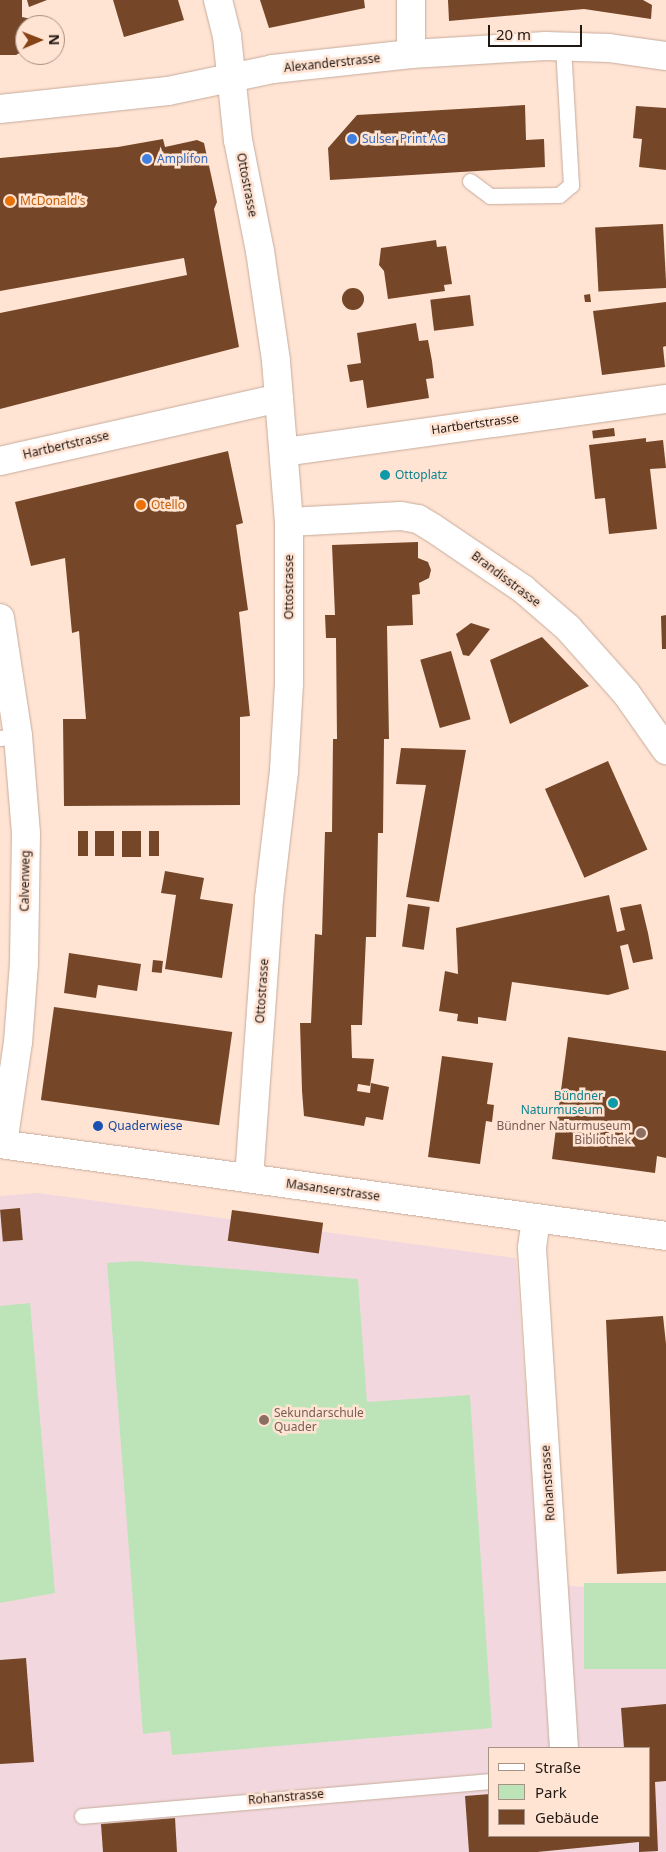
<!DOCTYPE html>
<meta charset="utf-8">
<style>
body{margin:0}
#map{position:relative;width:666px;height:1852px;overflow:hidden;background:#ffe3d3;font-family:"Noto Sans",sans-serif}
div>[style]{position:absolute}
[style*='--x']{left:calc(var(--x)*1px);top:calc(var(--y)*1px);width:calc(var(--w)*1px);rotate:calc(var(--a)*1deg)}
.education>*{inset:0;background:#f2d8de}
.green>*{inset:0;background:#bde4b8;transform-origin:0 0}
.building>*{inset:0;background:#754728;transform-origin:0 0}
.round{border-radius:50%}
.roads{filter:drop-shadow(0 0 1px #c6ac9c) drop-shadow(0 0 1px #c6ac9c)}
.service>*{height:15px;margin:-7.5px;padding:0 7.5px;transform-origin:7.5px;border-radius:7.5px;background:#fff}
.minor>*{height:28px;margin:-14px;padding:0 14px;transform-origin:14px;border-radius:14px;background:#fff}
.primary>*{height:28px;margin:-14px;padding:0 14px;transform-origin:14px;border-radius:14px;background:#fff}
.dots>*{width:14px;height:14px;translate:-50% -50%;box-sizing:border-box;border:2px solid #ffe3d3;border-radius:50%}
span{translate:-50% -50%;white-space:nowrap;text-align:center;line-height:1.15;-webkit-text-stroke:5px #ffe3d3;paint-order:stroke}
.street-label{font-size:12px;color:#221812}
.shop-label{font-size:12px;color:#366cbe}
.left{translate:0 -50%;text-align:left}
.food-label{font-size:12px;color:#c56008}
.culture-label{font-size:12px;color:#0d838f}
.right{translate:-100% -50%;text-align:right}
.transit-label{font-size:12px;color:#164399}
.education-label{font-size:12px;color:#785e54}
.legend{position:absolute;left:488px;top:1747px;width:162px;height:90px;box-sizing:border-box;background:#ffe3d3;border:1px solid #a79286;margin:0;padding:6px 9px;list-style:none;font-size:15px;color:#221812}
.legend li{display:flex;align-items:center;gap:10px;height:25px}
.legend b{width:25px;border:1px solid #a79286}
.north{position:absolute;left:15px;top:15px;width:50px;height:50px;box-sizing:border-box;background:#ffe3d3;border:1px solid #a79286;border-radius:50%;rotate:89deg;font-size:14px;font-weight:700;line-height:20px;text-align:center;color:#221812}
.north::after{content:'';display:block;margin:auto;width:18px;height:22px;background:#864315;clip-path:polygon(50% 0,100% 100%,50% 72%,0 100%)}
.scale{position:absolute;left:488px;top:25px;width:94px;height:22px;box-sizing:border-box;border:2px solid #221812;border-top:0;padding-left:6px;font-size:15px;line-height:18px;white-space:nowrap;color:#221812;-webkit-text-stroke:4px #ffe3d3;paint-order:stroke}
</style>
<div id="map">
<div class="education">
<div style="clip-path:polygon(evenodd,38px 1193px,516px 1258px,539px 1583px,584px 1587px,666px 1583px,666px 1852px,0 1852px,0 1196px,38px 1193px,490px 1748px,650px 1748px,650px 1836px,490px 1836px,490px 1748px)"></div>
</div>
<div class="green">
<div style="clip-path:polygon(134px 1261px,358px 1279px,367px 1402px,470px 1395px,492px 1728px,172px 1755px,170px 1731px,143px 1734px,107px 1263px)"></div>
<div style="clip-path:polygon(30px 1303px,55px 1593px,0 1603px,0 1306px)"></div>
<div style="left:666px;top:1583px;width:86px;height:82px;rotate:90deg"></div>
</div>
<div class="building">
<div style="clip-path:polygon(0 0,22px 0,22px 17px,36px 20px,36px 25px,25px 25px,25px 50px,16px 55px,0 55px)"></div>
<div style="clip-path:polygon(27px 0,47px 0,29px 7px)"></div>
<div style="clip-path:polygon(113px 0,178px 0,184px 20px,124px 37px)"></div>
<div style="clip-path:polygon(260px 0,364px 0,365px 8px,269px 28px)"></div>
<div style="clip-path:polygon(448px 0,643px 0,652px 5px,651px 19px,584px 9px,449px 21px)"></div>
<div style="clip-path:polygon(525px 105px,526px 140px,544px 139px,545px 167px,330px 180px,328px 148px,357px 115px)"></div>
<div style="clip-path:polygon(636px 106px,666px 108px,666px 170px,639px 167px,642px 139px,633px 138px)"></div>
<div style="clip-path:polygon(163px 139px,165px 147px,197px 140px,204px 143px,217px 202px,214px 209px,239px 347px,0 409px,0 313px,187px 275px,184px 258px,0 291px,0 158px,118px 147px)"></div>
<div style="left:663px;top:224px;width:64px;height:68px;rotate:87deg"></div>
<div style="clip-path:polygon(436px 240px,437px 247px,446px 246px,452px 284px,444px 285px,445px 291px,388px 299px,384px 271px,379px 265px,381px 248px)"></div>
<div class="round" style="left:342px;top:288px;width:22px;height:22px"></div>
<div style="clip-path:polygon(590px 294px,591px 302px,585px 302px,584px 295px)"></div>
<div style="left:470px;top:295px;width:31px;height:40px;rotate:83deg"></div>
<div style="clip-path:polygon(666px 302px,666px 346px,663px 347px,665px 367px,602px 375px,593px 311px)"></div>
<div style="clip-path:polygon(416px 323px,419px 341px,428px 340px,432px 361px,434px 378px,426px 379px,429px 398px,367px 408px,363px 380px,350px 382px,347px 365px,361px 363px,357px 333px)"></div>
<div style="left:614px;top:428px;width:8px;height:22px;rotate:83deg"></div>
<div style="clip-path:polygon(646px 438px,646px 442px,663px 440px,666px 468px,650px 469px,657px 529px,609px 534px,605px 498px,595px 499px,589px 445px)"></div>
<div style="clip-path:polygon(228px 451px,243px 523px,236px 525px,248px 610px,239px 612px,250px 716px,240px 717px,240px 805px,64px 806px,63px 719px,86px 719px,79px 631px,72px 633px,65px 558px,31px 566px,15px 502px)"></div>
<div style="clip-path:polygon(418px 542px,418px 558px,428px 562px,431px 570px,429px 578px,419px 583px,420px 594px,412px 595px,413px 625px,387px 626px,389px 739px,384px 739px,383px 833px,378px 833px,376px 937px,366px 937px,362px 1025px,351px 1025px,352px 1058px,374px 1059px,370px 1086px,358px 1084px,357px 1091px,370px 1093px,371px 1083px,389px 1087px,383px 1120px,366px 1117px,364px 1126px,304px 1116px,302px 1091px,300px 1023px,311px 1023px,315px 934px,322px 935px,325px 832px,332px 832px,333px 739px,337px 739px,336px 638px,326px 638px,325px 615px,335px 615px,332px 545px)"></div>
<div style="clip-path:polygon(666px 615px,666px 649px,662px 649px,661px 616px)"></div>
<div style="clip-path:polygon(471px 623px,490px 629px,469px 656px,463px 655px,456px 634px)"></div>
<div style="clip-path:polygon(542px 637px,589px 686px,510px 724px,490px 660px)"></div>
<div style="left:451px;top:651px;width:71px;height:32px;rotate:74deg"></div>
<div style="clip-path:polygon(401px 748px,466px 750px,439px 902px,406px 897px,426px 785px,396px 784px)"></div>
<div style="left:608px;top:761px;width:97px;height:69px;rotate:66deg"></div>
<div style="left:78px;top:831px;width:10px;height:25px"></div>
<div style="left:95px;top:831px;width:19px;height:25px"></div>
<div style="left:122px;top:831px;width:19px;height:26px"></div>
<div style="left:149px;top:831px;width:10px;height:25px"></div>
<div style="clip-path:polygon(165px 871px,204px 878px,200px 899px,233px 904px,222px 978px,165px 969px,176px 895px,161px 893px)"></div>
<div style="clip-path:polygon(609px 895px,617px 932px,625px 930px,620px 908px,641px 904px,648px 933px,653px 959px,633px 963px,628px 944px,620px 946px,629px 989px,608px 995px,512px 982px,506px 1021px,478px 1017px,478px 1024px,457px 1021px,458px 1014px,439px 1011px,445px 971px,458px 974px,456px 928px)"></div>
<div style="left:408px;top:904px;width:22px;height:43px;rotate:8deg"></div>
<div style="clip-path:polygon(69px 953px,141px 964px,137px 991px,98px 985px,96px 998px,64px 993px)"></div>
<div style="left:153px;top:960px;width:10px;height:12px;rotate:6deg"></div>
<div style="left:54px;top:1007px;width:180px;height:94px;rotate:8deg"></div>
<div style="clip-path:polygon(568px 1037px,666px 1051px,666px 1158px,657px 1156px,655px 1173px,552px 1159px)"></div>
<div style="clip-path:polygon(442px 1056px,493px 1063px,487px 1104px,494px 1105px,492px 1122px,486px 1121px,480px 1164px,428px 1157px)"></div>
<div style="left:20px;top:1208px;width:32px;height:20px;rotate:85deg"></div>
<div style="left:232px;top:1210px;width:92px;height:31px;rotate:8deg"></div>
<div style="clip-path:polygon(663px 1316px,666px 1344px,666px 1571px,617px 1574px,606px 1320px)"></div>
<div style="clip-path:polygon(26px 1658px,34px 1762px,0 1764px,0 1660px)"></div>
<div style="clip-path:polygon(666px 1704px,666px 1781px,655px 1782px,658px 1851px,639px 1852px,639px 1842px,537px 1852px,469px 1852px,465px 1796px,490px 1794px,490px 1836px,650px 1836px,650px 1748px,624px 1748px,621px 1708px)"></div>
<div style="clip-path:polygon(175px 1818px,177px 1852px,103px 1852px,101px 1824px)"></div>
</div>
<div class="roads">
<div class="service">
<div style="--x:470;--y:181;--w:25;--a:37"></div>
<div style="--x:490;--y:196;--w:69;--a:-0.8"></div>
<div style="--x:559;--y:195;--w:16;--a:-40"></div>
<div style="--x:571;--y:185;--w:138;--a:-93.3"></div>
<div style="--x:0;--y:738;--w:18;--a:-6"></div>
<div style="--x:82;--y:1816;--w:409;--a:-4.9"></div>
</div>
<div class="minor">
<div style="--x:218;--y:0;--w:37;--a:76"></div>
<div style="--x:227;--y:36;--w:105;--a:84"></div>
<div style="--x:238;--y:140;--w:113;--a:78.8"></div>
<div style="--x:260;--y:251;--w:111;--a:81.7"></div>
<div style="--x:276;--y:361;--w:162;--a:85.4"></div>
<div style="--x:289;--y:522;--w:161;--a:90"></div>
<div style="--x:289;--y:683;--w:88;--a:93.3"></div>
<div style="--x:284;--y:771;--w:129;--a:96.7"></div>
<div style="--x:269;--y:899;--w:280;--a:94.1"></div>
<div style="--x:411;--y:54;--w:54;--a:-90"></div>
<div style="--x:0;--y:109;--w:169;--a:-6.1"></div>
<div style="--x:168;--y:91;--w:107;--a:-11.8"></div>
<div style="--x:273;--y:69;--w:139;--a:-6.2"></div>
<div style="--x:411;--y:54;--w:135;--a:-3.4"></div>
<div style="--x:546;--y:46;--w:63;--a:1.8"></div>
<div style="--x:609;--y:48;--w:58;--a:8"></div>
<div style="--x:284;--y:452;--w:386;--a:-7.9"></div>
<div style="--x:0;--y:461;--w:286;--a:-12.7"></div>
<div style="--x:289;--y:522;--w:112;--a:-3.1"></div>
<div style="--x:401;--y:516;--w:17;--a:10"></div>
<div style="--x:418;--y:519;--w:17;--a:31"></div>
<div style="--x:433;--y:528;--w:109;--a:34.1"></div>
<div style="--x:523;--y:589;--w:60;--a:40.9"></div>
<div style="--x:568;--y:628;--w:87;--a:48.3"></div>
<div style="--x:626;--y:693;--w:70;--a:54.9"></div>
<div style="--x:0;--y:618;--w:119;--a:81.3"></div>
<div style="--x:18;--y:736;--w:98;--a:85.3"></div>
<div style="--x:26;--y:834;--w:129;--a:90.9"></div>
<div style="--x:24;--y:963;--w:79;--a:94.3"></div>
<div style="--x:18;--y:1042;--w:103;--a:98.4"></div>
<div style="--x:536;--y:1219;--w:29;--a:98"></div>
<div style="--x:532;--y:1248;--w:501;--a:86.34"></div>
</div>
<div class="primary">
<div style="--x:0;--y:1144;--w:672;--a:7.86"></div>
</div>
</div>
<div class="dots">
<div style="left:352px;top:139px;background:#3f7fe0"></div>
<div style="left:147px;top:159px;background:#3f7fe0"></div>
<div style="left:10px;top:201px;background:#e8710a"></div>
<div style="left:385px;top:475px;background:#0f9aa8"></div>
<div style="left:141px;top:505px;background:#e8710a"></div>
<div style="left:613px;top:1103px;background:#0f9aa8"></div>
<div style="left:98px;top:1126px;background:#1a4fb4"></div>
<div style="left:641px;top:1133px;background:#8d6e63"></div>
<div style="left:264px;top:1420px;background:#8d6e63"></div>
</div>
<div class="street-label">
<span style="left:332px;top:63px;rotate:-6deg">Alexanderstrasse</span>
<span style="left:247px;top:185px;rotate:79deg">Ottostrasse</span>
<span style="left:475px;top:424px;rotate:-8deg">Hartbertstrasse</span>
<span style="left:66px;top:445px;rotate:-13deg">Hartbertstrasse</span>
<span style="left:506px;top:579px;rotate:37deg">Brandisstrasse</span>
<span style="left:289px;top:587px;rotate:-90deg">Ottostrasse</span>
<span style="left:25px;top:881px;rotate:-89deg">Calvenweg</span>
<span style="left:262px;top:991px;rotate:-86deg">Ottostrasse</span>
<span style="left:333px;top:1190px;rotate:8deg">Masanserstrasse</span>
<span style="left:548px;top:1483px;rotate:-94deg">Rohanstrasse</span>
<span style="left:286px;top:1797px;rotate:-5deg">Rohanstrasse</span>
</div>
<div class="shop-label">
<span class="left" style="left:362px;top:139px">Sulser Print AG</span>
<span class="left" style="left:157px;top:159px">Amplifon</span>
</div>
<div class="food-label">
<span class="left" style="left:20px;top:201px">McDonald's</span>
<span class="left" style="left:151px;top:505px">Otello</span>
</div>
<div class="culture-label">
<span class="left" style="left:395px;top:475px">Ottoplatz</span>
<span class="right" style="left:603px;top:1103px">Bündner<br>Naturmuseum</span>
</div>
<div class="transit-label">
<span class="left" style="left:108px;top:1126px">Quaderwiese</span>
</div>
<div class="education-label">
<span class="right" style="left:631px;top:1133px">Bündner Naturmuseum<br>Bibliothek</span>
<span class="left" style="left:274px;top:1420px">Sekundarschule<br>Quader</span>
</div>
<ul class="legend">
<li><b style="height:6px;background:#fff"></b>Straße</li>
<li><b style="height:14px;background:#bde4b8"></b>Park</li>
<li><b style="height:14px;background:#754728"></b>Gebäude</li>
</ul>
<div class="north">N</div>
<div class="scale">20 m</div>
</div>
